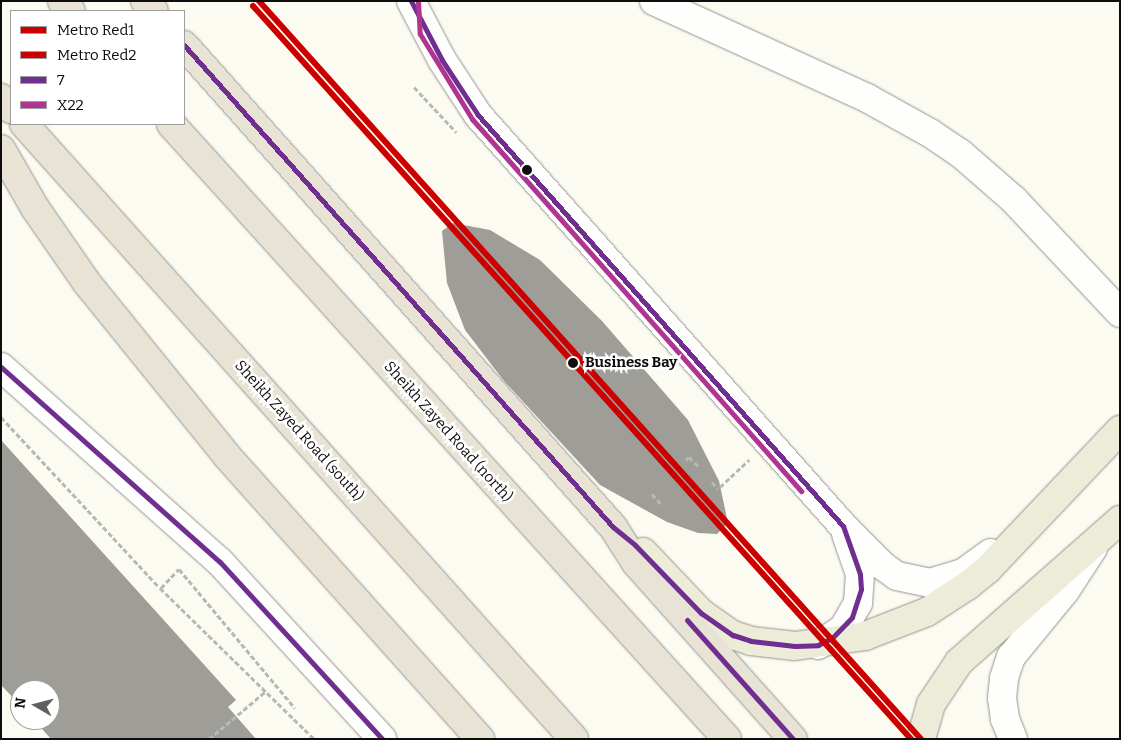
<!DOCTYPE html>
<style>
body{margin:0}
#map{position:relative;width:1121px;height:740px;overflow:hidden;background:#fbfbf2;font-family:Bitter,serif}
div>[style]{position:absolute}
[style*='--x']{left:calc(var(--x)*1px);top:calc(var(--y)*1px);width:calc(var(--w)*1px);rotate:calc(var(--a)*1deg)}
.building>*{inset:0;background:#9e9d98}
.path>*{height:3px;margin-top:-1.5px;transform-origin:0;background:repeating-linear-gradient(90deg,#b8b8b6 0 5px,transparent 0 7.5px)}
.roads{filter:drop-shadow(0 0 1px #949490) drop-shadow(0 0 1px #949490)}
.minor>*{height:28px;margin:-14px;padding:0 14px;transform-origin:14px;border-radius:14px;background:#fefefd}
.major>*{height:28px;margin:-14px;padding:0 14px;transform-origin:14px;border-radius:14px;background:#edecd8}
.highway>*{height:28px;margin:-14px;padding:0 14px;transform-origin:14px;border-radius:14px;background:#e9e3d5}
.bus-1>*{height:5px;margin:-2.5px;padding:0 2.5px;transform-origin:2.5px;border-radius:2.5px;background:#6f2e90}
.bus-2>*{height:5px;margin:-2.5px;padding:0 2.5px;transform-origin:2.5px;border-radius:2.5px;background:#b03593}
.metro-1>*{height:6px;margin:-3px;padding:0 3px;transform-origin:3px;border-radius:3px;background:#c00}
.metro-2>*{height:6px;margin:-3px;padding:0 3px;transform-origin:3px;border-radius:3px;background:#c00}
.dots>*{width:14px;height:14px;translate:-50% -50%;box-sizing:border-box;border:2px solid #fff;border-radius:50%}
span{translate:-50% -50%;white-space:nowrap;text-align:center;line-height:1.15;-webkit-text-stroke:5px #fff;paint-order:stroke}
.stop-label{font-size:15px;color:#0d0d0d;font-weight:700}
.left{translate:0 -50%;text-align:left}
.street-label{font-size:15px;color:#0d0d0d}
.frame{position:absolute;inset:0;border:2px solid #0d0d0d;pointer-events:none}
.legend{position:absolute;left:10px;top:10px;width:175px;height:115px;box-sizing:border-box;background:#fff;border:1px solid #9e9e9e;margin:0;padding:6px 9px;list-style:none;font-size:15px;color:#0d0d0d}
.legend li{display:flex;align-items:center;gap:10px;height:25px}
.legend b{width:25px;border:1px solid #9e9e9e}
.north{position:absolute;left:10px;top:680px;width:50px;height:50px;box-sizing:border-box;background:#fff;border:1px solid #9e9e9e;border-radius:50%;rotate:278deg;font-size:14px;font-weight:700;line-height:20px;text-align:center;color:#0d0d0d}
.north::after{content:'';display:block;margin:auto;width:18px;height:22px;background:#60605d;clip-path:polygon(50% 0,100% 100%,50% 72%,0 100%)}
</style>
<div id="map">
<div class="building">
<div style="clip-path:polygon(453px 223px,490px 230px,540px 260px,602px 321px,688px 420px,719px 481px,728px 523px,717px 534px,698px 533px,667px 522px,600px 485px,504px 381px,465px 330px,447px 283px,442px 231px)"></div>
<div style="clip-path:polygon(1px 440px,236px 700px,228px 707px,256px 739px,51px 739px,34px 720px,50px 720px,50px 690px,20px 690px,20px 705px,1px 685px)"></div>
</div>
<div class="path">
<div style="--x:414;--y:87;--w:62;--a:47"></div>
<div style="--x:1;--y:417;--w:233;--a:47.1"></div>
<div style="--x:160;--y:588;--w:216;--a:44.4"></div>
<div style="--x:686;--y:460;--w:4;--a:-45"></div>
<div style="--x:689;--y:457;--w:14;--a:45"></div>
<div style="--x:712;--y:482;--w:9;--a:49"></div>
<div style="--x:720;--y:487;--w:40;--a:-43"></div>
<div style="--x:652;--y:494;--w:15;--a:48"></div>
<div style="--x:161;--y:588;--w:26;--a:-47"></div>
<div style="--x:179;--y:569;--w:181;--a:50.2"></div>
<div style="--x:209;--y:739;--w:75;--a:-40.1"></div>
</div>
<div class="roads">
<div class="minor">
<div style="--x:411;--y:1;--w:67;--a:62.3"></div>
<div style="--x:442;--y:60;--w:66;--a:56.8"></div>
<div style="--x:478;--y:115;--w:550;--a:48.39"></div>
<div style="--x:843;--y:526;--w:57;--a:45"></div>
<div style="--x:883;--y:566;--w:17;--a:36"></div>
<div style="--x:897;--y:576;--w:34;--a:12"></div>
<div style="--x:930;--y:583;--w:34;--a:-17"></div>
<div style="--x:963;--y:573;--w:34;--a:-36"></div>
<div style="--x:654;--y:1;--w:234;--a:24.5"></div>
<div style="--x:867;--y:98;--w:72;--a:29.1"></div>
<div style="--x:930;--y:133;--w:36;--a:34"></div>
<div style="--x:960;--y:153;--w:72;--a:41"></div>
<div style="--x:1014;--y:200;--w:155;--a:46.8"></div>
<div style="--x:1;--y:367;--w:293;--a:41.7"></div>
<div style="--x:220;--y:562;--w:240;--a:47.5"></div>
<div style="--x:818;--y:645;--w:30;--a:-33"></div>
<div style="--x:843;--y:629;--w:30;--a:-60"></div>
<div style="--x:858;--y:603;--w:29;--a:-86"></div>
<div style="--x:860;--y:574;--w:42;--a:-109.3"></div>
<div style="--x:1013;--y:739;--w:22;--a:-112"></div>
<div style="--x:1005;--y:719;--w:21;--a:-98"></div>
<div style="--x:1002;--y:698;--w:20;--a:-84"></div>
<div style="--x:1004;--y:678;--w:22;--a:-72"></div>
<div style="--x:1011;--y:657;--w:85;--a:-50.7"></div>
<div style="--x:1065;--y:591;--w:51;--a:-56.9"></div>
</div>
<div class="major">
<div style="--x:643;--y:552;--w:84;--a:46.4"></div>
<div style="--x:701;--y:613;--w:39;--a:35"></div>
<div style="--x:733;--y:635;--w:19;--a:18"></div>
<div style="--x:751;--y:641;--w:44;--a:6.5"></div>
<div style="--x:795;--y:646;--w:71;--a:-8.1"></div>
<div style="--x:865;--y:636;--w:66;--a:-21.2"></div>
<div style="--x:927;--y:612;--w:48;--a:-33"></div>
<div style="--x:967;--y:586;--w:27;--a:-39"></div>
<div style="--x:988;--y:569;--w:192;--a:-46.5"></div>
<div style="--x:921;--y:739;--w:36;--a:-74"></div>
<div style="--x:931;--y:704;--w:50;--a:-56.3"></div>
<div style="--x:959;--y:662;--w:215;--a:-41.4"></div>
</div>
<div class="highway">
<div style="--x:62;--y:1;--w:13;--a:48"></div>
<div style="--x:145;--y:1;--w:13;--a:48"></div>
<div style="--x:184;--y:45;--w:645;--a:48.33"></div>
<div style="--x:613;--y:527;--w:43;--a:57.4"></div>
<div style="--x:636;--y:563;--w:236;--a:48.3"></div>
<div style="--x:1;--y:98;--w:15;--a:48"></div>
<div style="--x:24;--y:124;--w:825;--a:48.19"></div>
<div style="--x:171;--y:124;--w:829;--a:47.88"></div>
<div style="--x:1;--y:149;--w:68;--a:60"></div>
<div style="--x:35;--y:208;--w:91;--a:55.3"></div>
<div style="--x:87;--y:283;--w:223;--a:51"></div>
<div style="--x:227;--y:456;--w:380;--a:48.2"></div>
</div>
</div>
<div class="bus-1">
<div style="--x:184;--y:45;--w:645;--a:48.33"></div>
<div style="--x:613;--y:527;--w:28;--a:39"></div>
<div style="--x:635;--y:545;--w:95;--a:45.9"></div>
<div style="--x:701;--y:613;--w:39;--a:35"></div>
<div style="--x:733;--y:635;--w:19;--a:18"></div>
<div style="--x:751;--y:641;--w:44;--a:6.5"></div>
<div style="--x:795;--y:646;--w:23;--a:-2"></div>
<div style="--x:818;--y:645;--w:16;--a:-27"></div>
<div style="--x:832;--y:638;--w:29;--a:-46"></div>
<div style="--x:852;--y:617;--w:29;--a:-72"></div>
<div style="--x:861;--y:589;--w:15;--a:-94"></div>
<div style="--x:860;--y:574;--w:51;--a:-109.5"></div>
<div style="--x:843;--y:526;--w:550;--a:-131.61"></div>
<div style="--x:478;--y:115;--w:66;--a:-123.2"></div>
<div style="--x:442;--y:60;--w:67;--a:-117.7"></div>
<div style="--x:1;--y:367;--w:293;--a:41.7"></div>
<div style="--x:220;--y:562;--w:240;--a:47.5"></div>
<div style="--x:687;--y:620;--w:159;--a:48.3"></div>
</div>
<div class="bus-2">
<div style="--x:418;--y:1;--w:33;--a:87"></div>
<div style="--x:420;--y:34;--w:100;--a:58.5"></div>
<div style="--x:472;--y:119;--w:497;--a:48.5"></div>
</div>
<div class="metro-1">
<div style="--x:259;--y:1;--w:991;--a:48.11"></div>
</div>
<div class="metro-2">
<div style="--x:253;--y:6;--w:985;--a:48.09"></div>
</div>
<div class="dots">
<div style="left:527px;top:170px;background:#0d0d0d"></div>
<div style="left:573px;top:363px;background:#0d0d0d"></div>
</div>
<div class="stop-label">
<span class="left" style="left:585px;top:363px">Business Bay</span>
</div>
<div class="street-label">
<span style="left:299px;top:431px;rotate:48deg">Sheikh Zayed Road (south)</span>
<span style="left:448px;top:432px;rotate:48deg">Sheikh Zayed Road (north)</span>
</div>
<div class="frame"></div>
<ul class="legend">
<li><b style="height:6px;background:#c00"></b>Metro Red1</li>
<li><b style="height:6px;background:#c00"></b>Metro Red2</li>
<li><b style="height:6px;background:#6f2e90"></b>7</li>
<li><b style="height:6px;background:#b03593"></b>X22</li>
</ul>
<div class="north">N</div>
</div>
